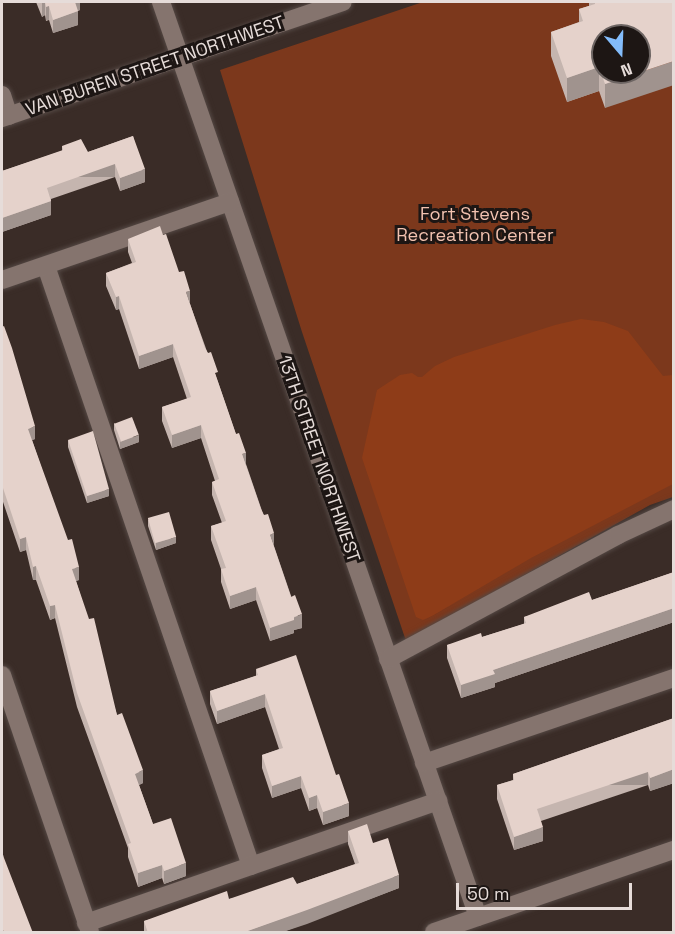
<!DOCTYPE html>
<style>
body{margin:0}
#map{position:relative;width:675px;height:934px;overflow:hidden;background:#3a2c27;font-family:"Space Grotesk",sans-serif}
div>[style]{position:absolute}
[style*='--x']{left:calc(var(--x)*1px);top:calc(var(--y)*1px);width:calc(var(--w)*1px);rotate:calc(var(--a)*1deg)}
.green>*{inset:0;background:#7c381c}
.forest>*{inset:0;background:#8e3c18}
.roads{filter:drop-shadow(0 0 2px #544844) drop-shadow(0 0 2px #544844)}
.minor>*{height:18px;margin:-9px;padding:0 9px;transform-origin:9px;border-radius:9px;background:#85746e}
.wall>*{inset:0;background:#c5b5af}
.shaded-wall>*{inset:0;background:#a0938e;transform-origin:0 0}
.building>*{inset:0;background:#e5d2cb;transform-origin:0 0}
span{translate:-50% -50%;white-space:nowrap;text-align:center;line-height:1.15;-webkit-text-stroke:6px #1d1614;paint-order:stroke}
.street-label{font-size:18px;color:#e6dcd9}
.park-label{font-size:18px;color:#f2c2b0}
.frame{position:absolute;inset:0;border:3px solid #e6dcd9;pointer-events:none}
.north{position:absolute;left:591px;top:24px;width:60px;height:60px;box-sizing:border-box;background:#1d1614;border:2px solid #6d6563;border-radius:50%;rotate:161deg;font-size:16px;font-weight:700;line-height:24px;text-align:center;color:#e6dcd9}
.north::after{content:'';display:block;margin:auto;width:21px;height:27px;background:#83bcfb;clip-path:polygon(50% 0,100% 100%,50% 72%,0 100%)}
.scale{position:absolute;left:456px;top:883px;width:176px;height:27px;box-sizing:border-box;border:3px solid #e6dcd9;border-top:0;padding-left:8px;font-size:18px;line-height:21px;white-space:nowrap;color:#e6dcd9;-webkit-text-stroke:4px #1d1614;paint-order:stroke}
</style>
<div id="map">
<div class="green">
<div style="clip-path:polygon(evenodd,423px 2px,673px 2px,673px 497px,650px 505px,406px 641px,302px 332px,220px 70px,423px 2px,603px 36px,639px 36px,639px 72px,603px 72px,603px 36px)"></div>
</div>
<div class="forest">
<div style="clip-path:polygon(581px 319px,604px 322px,628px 331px,663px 376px,673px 375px,673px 484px,531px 558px,432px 616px,423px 620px,416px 617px,362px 458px,377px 390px,400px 375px,412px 373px,418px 377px,422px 377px,435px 366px,454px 357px,555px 325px)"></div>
</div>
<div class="roads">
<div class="minor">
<div style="--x:161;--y:2;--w:968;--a:70.89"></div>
<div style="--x:2;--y:95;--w:22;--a:72"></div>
<div style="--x:2;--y:118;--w:360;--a:-18.8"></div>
<div style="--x:46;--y:266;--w:634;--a:71.14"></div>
<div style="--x:2;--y:280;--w:241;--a:-18.9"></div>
<div style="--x:388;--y:659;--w:261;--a:-28.3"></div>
<div style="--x:618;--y:535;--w:62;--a:-24.9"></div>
<div style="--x:2;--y:675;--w:272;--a:71.1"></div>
<div style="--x:424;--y:763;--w:264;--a:-18.8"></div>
<div style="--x:86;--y:923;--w:373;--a:-19.1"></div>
<div style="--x:434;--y:932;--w:254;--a:-18.9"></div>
</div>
</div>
<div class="wall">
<div style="clip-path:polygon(36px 2px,80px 2px,80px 10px,78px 11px,78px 25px,53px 33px,49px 20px,46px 21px,45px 15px,42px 17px)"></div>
<div style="clip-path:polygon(589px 2px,674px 2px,605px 108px,599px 91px,567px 102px,551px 56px,551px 32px,579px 22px,579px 9px,589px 6px)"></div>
<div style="clip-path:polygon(133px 136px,145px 182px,120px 191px,115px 177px,51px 199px,51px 215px,2px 232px,2px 169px,2px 171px,62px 151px,62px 146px,88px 152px)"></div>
<div style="clip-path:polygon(128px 239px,190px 304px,218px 382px,302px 628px,294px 630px,294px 633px,270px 641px,256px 600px,230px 609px,221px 582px,221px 569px,211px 540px,211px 526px,222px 523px,212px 495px,212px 482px,215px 481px,201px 438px,172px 448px,162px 421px,162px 407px,187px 399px,173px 357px,139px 369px,119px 309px,116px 310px,106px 286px,106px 273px,132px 263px,128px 252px)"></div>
<div style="clip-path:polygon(2px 327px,35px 439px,32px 440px,79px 580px,76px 581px,117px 715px,143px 783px,139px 785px,153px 824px,186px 876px,164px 884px,162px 878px,138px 887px,128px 857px,128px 848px,77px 707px,55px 618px,50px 620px,36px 580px,33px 580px,26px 550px,20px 552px,2px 499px)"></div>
<div style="clip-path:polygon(114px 423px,139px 442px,120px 449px,114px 430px)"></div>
<div style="clip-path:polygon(68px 440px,109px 496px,87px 503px,68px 447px)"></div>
<div style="clip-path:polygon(148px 519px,176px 543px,156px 550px,148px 526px)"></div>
<div style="clip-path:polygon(674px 572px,674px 622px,495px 683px,495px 687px,461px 698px,447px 658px,447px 645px,482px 637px,524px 624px,524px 617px,592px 600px)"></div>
<div style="clip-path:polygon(256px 669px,349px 816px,323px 825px,317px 808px,309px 811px,301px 788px,272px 798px,262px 768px,262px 755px,279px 749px,265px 707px,217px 724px,210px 704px,210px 691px,256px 676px)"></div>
<div style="clip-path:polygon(674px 718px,674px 783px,650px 791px,648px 785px,541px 821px,543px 841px,514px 850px,497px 799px,497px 785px,513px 780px,513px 774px)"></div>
<div style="clip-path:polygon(348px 831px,373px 843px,399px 888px,280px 933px,144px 933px,144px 921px,229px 899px,297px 884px,355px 864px,348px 844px)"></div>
</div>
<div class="shaded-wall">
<div style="clip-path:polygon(45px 2px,45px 15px,42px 17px,42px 3px)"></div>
<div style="clip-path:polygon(74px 2px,80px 2px,80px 10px,74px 12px)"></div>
<div style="left:49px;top:6px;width:14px;height:3px;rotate:90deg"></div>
<div style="clip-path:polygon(78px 11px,78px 25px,53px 33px,53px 20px)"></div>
<div style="clip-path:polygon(674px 61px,674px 85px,605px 108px,605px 84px)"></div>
<div style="clip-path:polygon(599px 67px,599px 91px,567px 102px,567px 78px)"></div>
<div style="left:115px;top:164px;width:13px;height:72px;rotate:90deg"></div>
<div style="clip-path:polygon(145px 169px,145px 182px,120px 191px,120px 178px)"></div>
<div style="clip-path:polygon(51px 201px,51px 215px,2px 232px,2px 218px)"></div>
<div style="clip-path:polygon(190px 291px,190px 304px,186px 292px)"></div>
<div style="clip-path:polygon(119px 296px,119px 309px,116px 310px,116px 297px)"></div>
<div style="clip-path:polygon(173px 344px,173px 357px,139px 369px,139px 356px)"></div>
<div style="clip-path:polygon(201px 425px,201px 438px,172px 448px,172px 435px)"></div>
<div style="clip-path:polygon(35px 426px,35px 439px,28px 442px,28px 429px)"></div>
<div style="clip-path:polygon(139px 435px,139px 442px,120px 449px,120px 442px)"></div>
<div style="clip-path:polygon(246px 453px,246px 466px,242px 454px)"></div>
<div style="clip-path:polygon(109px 489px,109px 496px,87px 503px,87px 496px)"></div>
<div style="clip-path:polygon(274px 533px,274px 546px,270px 535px)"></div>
<div style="clip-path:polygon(26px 537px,26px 550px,20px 552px,20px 539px)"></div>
<div style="clip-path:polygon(176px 537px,176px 543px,156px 550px,156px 543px)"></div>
<div style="left:36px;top:566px;width:14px;height:3px;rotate:90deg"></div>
<div style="clip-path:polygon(79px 567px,79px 580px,72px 582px,72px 569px)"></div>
<div style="clip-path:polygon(256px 587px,256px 600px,230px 609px,230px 596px)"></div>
<div style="clip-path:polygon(55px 605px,55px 618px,50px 620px,50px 606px)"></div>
<div style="clip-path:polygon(674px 608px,674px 622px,495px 683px,495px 687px,461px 698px,461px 685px,493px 670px)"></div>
<div style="clip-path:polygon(302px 614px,302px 628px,294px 630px,294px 633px,270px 641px,270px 628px)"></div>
<div style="clip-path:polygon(265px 694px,265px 707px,217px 724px,217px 711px)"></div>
<div style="clip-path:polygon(674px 769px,674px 783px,650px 791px,650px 778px)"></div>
<div style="clip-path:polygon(143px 770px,143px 783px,135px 787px,135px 774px)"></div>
<div style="left:648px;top:772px;width:13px;height:117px;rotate:90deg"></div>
<div style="clip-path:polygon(301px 776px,301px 788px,272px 798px,272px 786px)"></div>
<div style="clip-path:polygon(317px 795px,317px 808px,309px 811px,309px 798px)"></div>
<div style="clip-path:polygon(349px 803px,349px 816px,323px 825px,323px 812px)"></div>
<div style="clip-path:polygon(543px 827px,543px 841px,514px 850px,514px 837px)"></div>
<div style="clip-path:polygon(186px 863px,186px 876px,164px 884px,164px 871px)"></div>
<div style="clip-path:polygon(162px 865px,162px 878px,138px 887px,138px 873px)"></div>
<div style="clip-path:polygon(399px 875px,399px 888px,307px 924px,280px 933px,242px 933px)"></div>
</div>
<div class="building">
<div style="clip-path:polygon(41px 2px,75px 2px,78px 11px,53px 20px,49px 6px,46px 7px,45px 2px,42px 3px)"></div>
<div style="clip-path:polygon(evenodd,595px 2px,674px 2px,674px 61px,605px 84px,599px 67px,567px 78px,551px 32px,583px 21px,579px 9px,595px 4px,595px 2px,603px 36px,639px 36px,639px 72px,603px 72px,603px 36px)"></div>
<div style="clip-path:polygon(133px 136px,145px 169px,120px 178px,115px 164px,47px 188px,51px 201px,2px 218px,2px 169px,2px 171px,63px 150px,62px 146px,81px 139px,88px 152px)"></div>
<div style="clip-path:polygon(160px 226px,163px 235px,166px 234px,179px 272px,184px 271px,190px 291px,186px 292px,205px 348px,208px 353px,211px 352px,218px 372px,215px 373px,236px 434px,239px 433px,246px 453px,242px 454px,261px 509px,264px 515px,268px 514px,274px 533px,270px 535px,291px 597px,295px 595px,302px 614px,294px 617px,294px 620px,270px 628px,256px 587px,230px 596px,221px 569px,226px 568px,211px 526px,226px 521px,212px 482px,219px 479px,201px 425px,172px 435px,162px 407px,191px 397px,173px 344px,139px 356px,119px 296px,116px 297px,106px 273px,136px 262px,128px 239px)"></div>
<div style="clip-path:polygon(4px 326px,12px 348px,35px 426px,28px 429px,68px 540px,72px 539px,79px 567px,72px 569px,89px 619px,94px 618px,117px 715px,122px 713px,143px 770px,135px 774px,153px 824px,171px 818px,186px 863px,164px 871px,162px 865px,138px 873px,128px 844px,131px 843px,77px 693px,55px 605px,50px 606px,36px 566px,33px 567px,26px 537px,20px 539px,2px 485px,2px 327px)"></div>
<div style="left:132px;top:417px;width:19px;height:19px;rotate:69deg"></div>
<div style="clip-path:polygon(93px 431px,109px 489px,87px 496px,68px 440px)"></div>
<div style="left:169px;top:512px;width:26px;height:22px;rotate:74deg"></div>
<div style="clip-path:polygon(674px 572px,674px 608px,493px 670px,495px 674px,461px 685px,447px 645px,481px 633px,482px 637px,526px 623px,524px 617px,589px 592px,592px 600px)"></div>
<div style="clip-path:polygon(296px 655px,336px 775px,339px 774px,349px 803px,323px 812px,317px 795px,309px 798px,301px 776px,272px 786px,262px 755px,283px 748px,265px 694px,217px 711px,210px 691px,258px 675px,256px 669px)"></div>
<div style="clip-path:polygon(674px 718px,674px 769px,650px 778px,648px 772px,537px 809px,543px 827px,514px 837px,497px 785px,514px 780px,513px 774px)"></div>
<div style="clip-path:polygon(367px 824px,373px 843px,388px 838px,399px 875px,307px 910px,242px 933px,148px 933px,144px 921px,227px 891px,229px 899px,293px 877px,297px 884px,359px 863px,348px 831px)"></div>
<div style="clip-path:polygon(2px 851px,4px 858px,33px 933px,4px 933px,2px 927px)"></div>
</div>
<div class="street-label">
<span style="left:155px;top:66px;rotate:-19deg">VAN BUREN STREET NORTHWEST</span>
<span style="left:319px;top:459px;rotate:71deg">13TH STREET NORTHWEST</span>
</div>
<div class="park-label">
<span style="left:475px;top:225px">Fort Stevens<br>Recreation Center</span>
</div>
<div class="frame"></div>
<div class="north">N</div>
<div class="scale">50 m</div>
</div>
